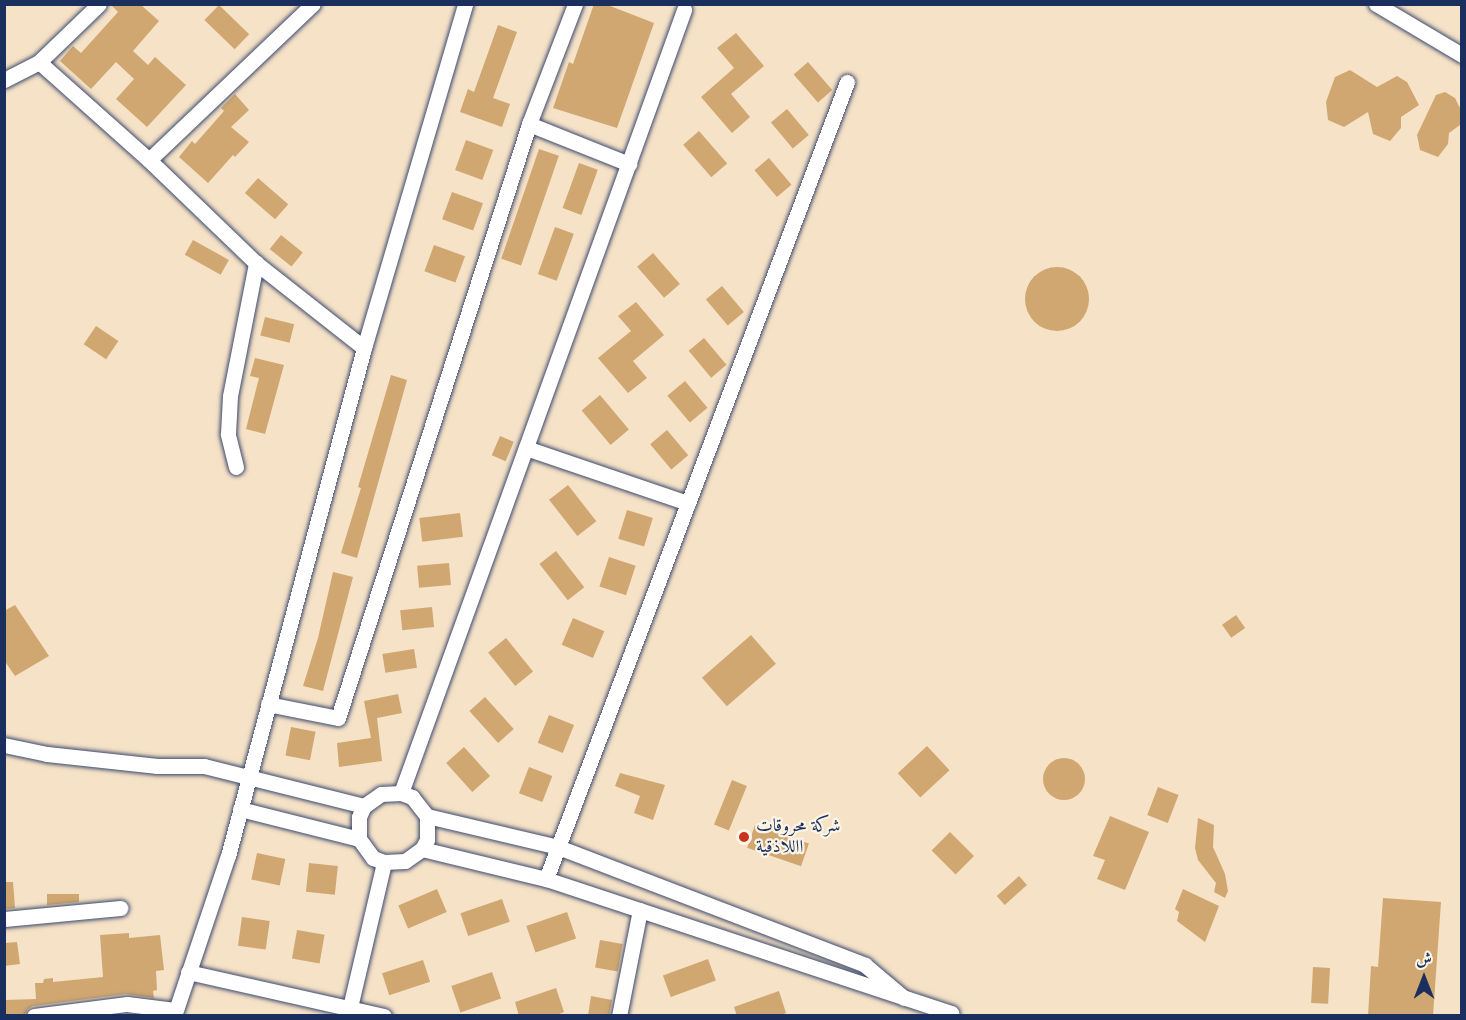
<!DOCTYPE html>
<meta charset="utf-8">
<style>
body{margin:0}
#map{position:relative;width:1466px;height:1020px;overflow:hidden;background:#f6e2c7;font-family:"Old Standard TT",Amiri,serif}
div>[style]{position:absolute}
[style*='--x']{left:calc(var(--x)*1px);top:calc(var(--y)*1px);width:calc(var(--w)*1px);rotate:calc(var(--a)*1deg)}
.building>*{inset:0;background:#d0a771;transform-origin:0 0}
.round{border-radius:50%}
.roads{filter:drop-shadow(0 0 2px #3c4a6e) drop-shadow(0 0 2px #3c4a6e)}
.minor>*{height:15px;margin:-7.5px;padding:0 7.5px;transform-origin:7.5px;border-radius:7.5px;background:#fff}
.dots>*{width:16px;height:16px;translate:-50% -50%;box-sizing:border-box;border:3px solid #fcf5e5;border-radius:50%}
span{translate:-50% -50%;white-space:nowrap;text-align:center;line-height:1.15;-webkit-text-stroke:4.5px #fcf5e5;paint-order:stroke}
.poi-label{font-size:18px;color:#1b2f5e}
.left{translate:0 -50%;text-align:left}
.frame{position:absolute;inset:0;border:6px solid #1b2f5e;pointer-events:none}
.north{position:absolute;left:1394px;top:948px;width:60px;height:60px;-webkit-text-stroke:4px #fcf5e5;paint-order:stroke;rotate:0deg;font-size:16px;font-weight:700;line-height:24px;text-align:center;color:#1b2f5e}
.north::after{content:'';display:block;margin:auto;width:21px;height:27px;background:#1b2f5e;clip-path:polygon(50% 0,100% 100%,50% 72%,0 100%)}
</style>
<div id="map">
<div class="building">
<div style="clip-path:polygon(110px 4px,140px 4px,159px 21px,133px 51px,148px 65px,155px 57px,186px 85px,147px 127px,116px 99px,134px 79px,116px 62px,91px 89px,60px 61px,73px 46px,81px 53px,118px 12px)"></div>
<div style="clip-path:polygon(594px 4px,605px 4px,654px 23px,617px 128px,553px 108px,569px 62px,573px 64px)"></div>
<div style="left:219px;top:5px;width:42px;height:21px;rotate:44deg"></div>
<div style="clip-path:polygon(498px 25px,517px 32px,493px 98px,510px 104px,502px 127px,460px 112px,468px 89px,474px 92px)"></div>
<div style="clip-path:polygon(736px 33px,764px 66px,731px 94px,750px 117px,732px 133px,701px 97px,734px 68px,717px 48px)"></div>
<div style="left:808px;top:62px;width:37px;height:19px;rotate:49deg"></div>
<div style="clip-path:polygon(1350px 70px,1377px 87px,1397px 76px,1407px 82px,1419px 105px,1401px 117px,1401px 128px,1390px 141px,1373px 134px,1368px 112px,1344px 127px,1328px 120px,1326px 102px,1335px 77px)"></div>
<div style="clip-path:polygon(1445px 92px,1455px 98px,1461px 110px,1460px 125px,1449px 133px,1448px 144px,1438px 157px,1420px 150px,1417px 135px,1436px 95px)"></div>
<div style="clip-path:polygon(235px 94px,249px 110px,231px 127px,249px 142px,235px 157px,233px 155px,208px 183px,179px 157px,192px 141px,195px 144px,224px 111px,221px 108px)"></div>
<div style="left:787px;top:109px;width:34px;height:21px;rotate:50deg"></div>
<div style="left:699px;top:131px;width:43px;height:21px;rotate:49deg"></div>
<div style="left:466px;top:140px;width:29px;height:32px;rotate:20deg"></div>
<div style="left:539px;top:149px;width:21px;height:116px;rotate:19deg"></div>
<div style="left:769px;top:158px;width:35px;height:19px;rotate:50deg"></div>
<div style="left:579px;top:163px;width:20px;height:48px;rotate:20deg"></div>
<div style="left:258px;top:178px;width:40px;height:20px;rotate:41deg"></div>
<div style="left:452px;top:192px;width:33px;height:29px;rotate:20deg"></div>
<div style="left:555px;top:227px;width:20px;height:50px;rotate:20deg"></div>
<div style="left:281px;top:235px;width:28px;height:18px;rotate:39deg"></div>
<div style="left:193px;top:240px;width:41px;height:17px;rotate:29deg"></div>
<div style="left:434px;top:245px;width:33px;height:28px;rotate:20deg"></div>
<div style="left:653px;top:253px;width:41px;height:21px;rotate:49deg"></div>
<div class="round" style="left:1025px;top:267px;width:64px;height:64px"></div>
<div style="left:722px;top:286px;width:34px;height:21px;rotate:50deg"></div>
<div style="clip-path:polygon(636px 302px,664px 335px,633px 361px,647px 378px,628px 393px,598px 358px,631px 331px,618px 316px)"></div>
<div style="left:265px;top:317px;width:30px;height:19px;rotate:14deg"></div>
<div style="left:96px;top:326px;width:27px;height:22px;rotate:34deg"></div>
<div style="left:704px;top:338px;width:35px;height:20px;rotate:50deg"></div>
<div style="clip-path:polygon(255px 358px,284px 365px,265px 434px,246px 429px,259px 378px,250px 376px)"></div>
<div style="clip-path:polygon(391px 375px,407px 380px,357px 558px,341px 553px,361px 488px,358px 487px)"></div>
<div style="left:685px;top:381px;width:35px;height:23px;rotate:50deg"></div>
<div style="left:600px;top:395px;width:45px;height:24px;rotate:50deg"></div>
<div style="left:667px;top:430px;width:33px;height:22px;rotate:50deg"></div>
<div style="left:500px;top:436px;width:15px;height:21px;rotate:23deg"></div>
<div style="left:568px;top:485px;width:46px;height:24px;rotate:52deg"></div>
<div style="left:627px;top:510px;width:27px;height:30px;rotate:17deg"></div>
<div style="left:460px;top:513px;width:24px;height:41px;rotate:83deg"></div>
<div style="left:556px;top:551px;width:46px;height:21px;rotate:52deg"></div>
<div style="left:609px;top:557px;width:28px;height:31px;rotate:18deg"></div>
<div style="left:449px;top:563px;width:22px;height:32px;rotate:85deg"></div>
<div style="clip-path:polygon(333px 572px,353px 577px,323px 691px,303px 686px,318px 638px)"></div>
<div style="clip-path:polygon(15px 605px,49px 656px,15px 676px,4px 660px,4px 611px)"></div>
<div style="left:432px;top:607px;width:20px;height:32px;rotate:84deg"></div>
<div style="left:1236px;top:615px;width:16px;height:17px;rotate:55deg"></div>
<div style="left:573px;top:618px;width:34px;height:29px;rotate:23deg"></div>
<div style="left:751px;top:635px;width:38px;height:65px;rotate:49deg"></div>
<div style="left:506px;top:638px;width:43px;height:23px;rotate:51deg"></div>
<div style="left:414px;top:649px;width:19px;height:32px;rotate:81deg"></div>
<div style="clip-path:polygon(398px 694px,402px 713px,377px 718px,382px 761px,339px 767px,337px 743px,371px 738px,364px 701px)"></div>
<div style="left:485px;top:697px;width:43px;height:21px;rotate:48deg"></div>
<div style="left:549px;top:715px;width:27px;height:30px;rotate:22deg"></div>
<div style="left:291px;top:727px;width:25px;height:29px;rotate:11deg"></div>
<div style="left:927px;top:746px;width:33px;height:40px;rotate:47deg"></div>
<div style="left:464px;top:747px;width:39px;height:24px;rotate:48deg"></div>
<div class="round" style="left:1043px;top:758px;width:42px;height:42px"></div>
<div style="left:529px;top:767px;width:25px;height:28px;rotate:21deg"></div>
<div style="clip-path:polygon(620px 773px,665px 785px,653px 820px,634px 813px,640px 796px,615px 786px)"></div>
<div style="left:732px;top:780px;width:16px;height:48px;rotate:22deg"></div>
<div style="left:1158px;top:787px;width:22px;height:30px;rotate:21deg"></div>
<div style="clip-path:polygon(1110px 816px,1149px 832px,1125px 890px,1097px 879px,1105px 860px,1093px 856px)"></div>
<div style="clip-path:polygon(1198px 818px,1214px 825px,1213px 847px,1225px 874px,1228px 891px,1225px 898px,1214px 892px,1216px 883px,1198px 860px,1195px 848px)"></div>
<div style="left:755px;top:825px;width:57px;height:24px;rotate:19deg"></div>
<div style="left:950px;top:832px;width:34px;height:26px;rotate:45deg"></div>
<div style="left:257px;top:853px;width:29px;height:27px;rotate:12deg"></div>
<div style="left:309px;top:863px;width:29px;height:29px;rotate:6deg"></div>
<div style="left:1019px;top:876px;width:12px;height:30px;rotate:48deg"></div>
<div style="clip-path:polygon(4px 882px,13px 882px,15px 908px,4px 909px)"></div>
<div style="left:437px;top:889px;width:25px;height:42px;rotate:67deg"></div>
<div style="clip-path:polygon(1183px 889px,1219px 906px,1205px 942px,1177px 921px,1179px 912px,1175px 909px)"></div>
<div style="clip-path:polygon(47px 894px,79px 894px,79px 902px,47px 905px)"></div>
<div style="clip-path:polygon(1383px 898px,1441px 902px,1433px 1016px,1368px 1016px,1371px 966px,1378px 967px)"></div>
<div style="left:502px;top:899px;width:24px;height:44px;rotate:71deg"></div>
<div style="left:567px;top:912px;width:28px;height:43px;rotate:71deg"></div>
<div style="left:242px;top:917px;width:28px;height:29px;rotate:8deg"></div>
<div style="left:297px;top:930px;width:28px;height:29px;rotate:10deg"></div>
<div style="clip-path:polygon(129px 933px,129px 938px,160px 935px,164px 970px,156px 971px,157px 990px,153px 991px,154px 998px,126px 994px,33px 1006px,28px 1009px,24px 1016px,4px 1016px,4px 1000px,36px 999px,35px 983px,43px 983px,44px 979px,53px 978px,53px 982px,103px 977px,100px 935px)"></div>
<div style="left:600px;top:940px;width:23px;height:28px;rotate:10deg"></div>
<div style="clip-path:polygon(17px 942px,20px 964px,4px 966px,4px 943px)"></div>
<div style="left:708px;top:959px;width:23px;height:48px;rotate:70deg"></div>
<div style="left:423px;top:960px;width:23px;height:43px;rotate:72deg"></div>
<div style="left:1313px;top:967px;width:17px;height:36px;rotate:3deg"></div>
<div style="left:492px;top:972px;width:28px;height:43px;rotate:71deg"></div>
<div style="clip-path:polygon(556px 988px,564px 1012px,554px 1016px,519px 1016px,515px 1002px)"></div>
<div style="clip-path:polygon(779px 991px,786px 1013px,778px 1016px,737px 1016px,734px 1007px)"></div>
<div style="clip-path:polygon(591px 996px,612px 1000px,609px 1016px,588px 1016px)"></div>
</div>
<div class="roads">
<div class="minor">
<div style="--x:1376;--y:4;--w:100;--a:30.7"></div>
<div style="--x:39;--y:62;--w:147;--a:41.7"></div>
<div style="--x:149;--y:160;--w:149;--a:43.9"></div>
<div style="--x:256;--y:263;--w:137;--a:38.2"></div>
<div style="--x:4;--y:80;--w:39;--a:-27"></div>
<div style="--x:39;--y:62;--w:83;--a:-44"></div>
<div style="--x:529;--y:124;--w:108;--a:21.8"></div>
<div style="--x:149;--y:160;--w:226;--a:-43.6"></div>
<div style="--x:526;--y:448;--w:171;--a:18.8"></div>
<div style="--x:236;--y:467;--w:34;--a:-104"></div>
<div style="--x:228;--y:434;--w:38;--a:-87"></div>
<div style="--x:230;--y:396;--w:136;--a:-78.9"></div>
<div style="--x:268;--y:704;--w:71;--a:11.3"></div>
<div style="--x:338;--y:718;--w:624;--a:-72.17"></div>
<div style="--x:529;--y:124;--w:129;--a:-69"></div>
<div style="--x:4;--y:745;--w:44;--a:11.8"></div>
<div style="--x:47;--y:754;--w:111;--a:6.2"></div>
<div style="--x:157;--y:766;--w:47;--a:0"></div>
<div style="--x:204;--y:766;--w:165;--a:14"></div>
<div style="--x:401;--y:793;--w:833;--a:-70.13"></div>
<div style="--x:240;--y:809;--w:123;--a:14.1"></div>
<div style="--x:427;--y:816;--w:24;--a:90"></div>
<div style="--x:427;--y:840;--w:10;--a:119"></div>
<div style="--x:422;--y:849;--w:21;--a:145"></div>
<div style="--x:405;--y:861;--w:21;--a:177"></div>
<div style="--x:384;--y:862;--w:12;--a:-160"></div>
<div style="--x:373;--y:858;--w:24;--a:-126"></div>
<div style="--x:359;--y:839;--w:22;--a:-90"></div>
<div style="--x:359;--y:817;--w:12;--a:-66"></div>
<div style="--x:364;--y:806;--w:21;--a:-35"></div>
<div style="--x:381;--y:794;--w:20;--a:-3"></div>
<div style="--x:401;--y:793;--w:12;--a:20"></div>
<div style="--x:412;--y:797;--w:24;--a:52"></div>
<div style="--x:427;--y:816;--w:135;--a:13.3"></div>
<div style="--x:558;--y:847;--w:329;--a:21"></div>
<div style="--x:865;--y:965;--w:51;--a:40.2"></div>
<div style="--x:422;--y:849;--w:128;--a:13.6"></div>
<div style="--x:546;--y:879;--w:427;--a:18.3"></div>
<div style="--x:951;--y:1013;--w:3;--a:108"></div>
<div style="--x:546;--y:879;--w:852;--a:-69.31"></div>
<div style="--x:4;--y:919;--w:117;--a:-5.4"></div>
<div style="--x:188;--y:972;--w:201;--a:12.7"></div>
<div style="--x:34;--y:1016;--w:94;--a:-7.4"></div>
<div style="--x:127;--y:1004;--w:48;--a:7.1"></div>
<div style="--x:174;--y:1016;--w:169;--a:-71.4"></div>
<div style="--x:228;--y:856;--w:526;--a:-75.01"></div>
<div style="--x:364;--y:348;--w:359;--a:-73.6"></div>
<div style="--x:348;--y:1016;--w:158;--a:-76.8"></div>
<div style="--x:619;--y:1016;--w:108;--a:-78.8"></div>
</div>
</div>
<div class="dots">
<div style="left:744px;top:837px;background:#c8321e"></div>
</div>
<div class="poi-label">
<span class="left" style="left:756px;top:837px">شركة محروقات<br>االلاذقية</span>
</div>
<div class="frame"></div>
<div class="north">ش</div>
</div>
